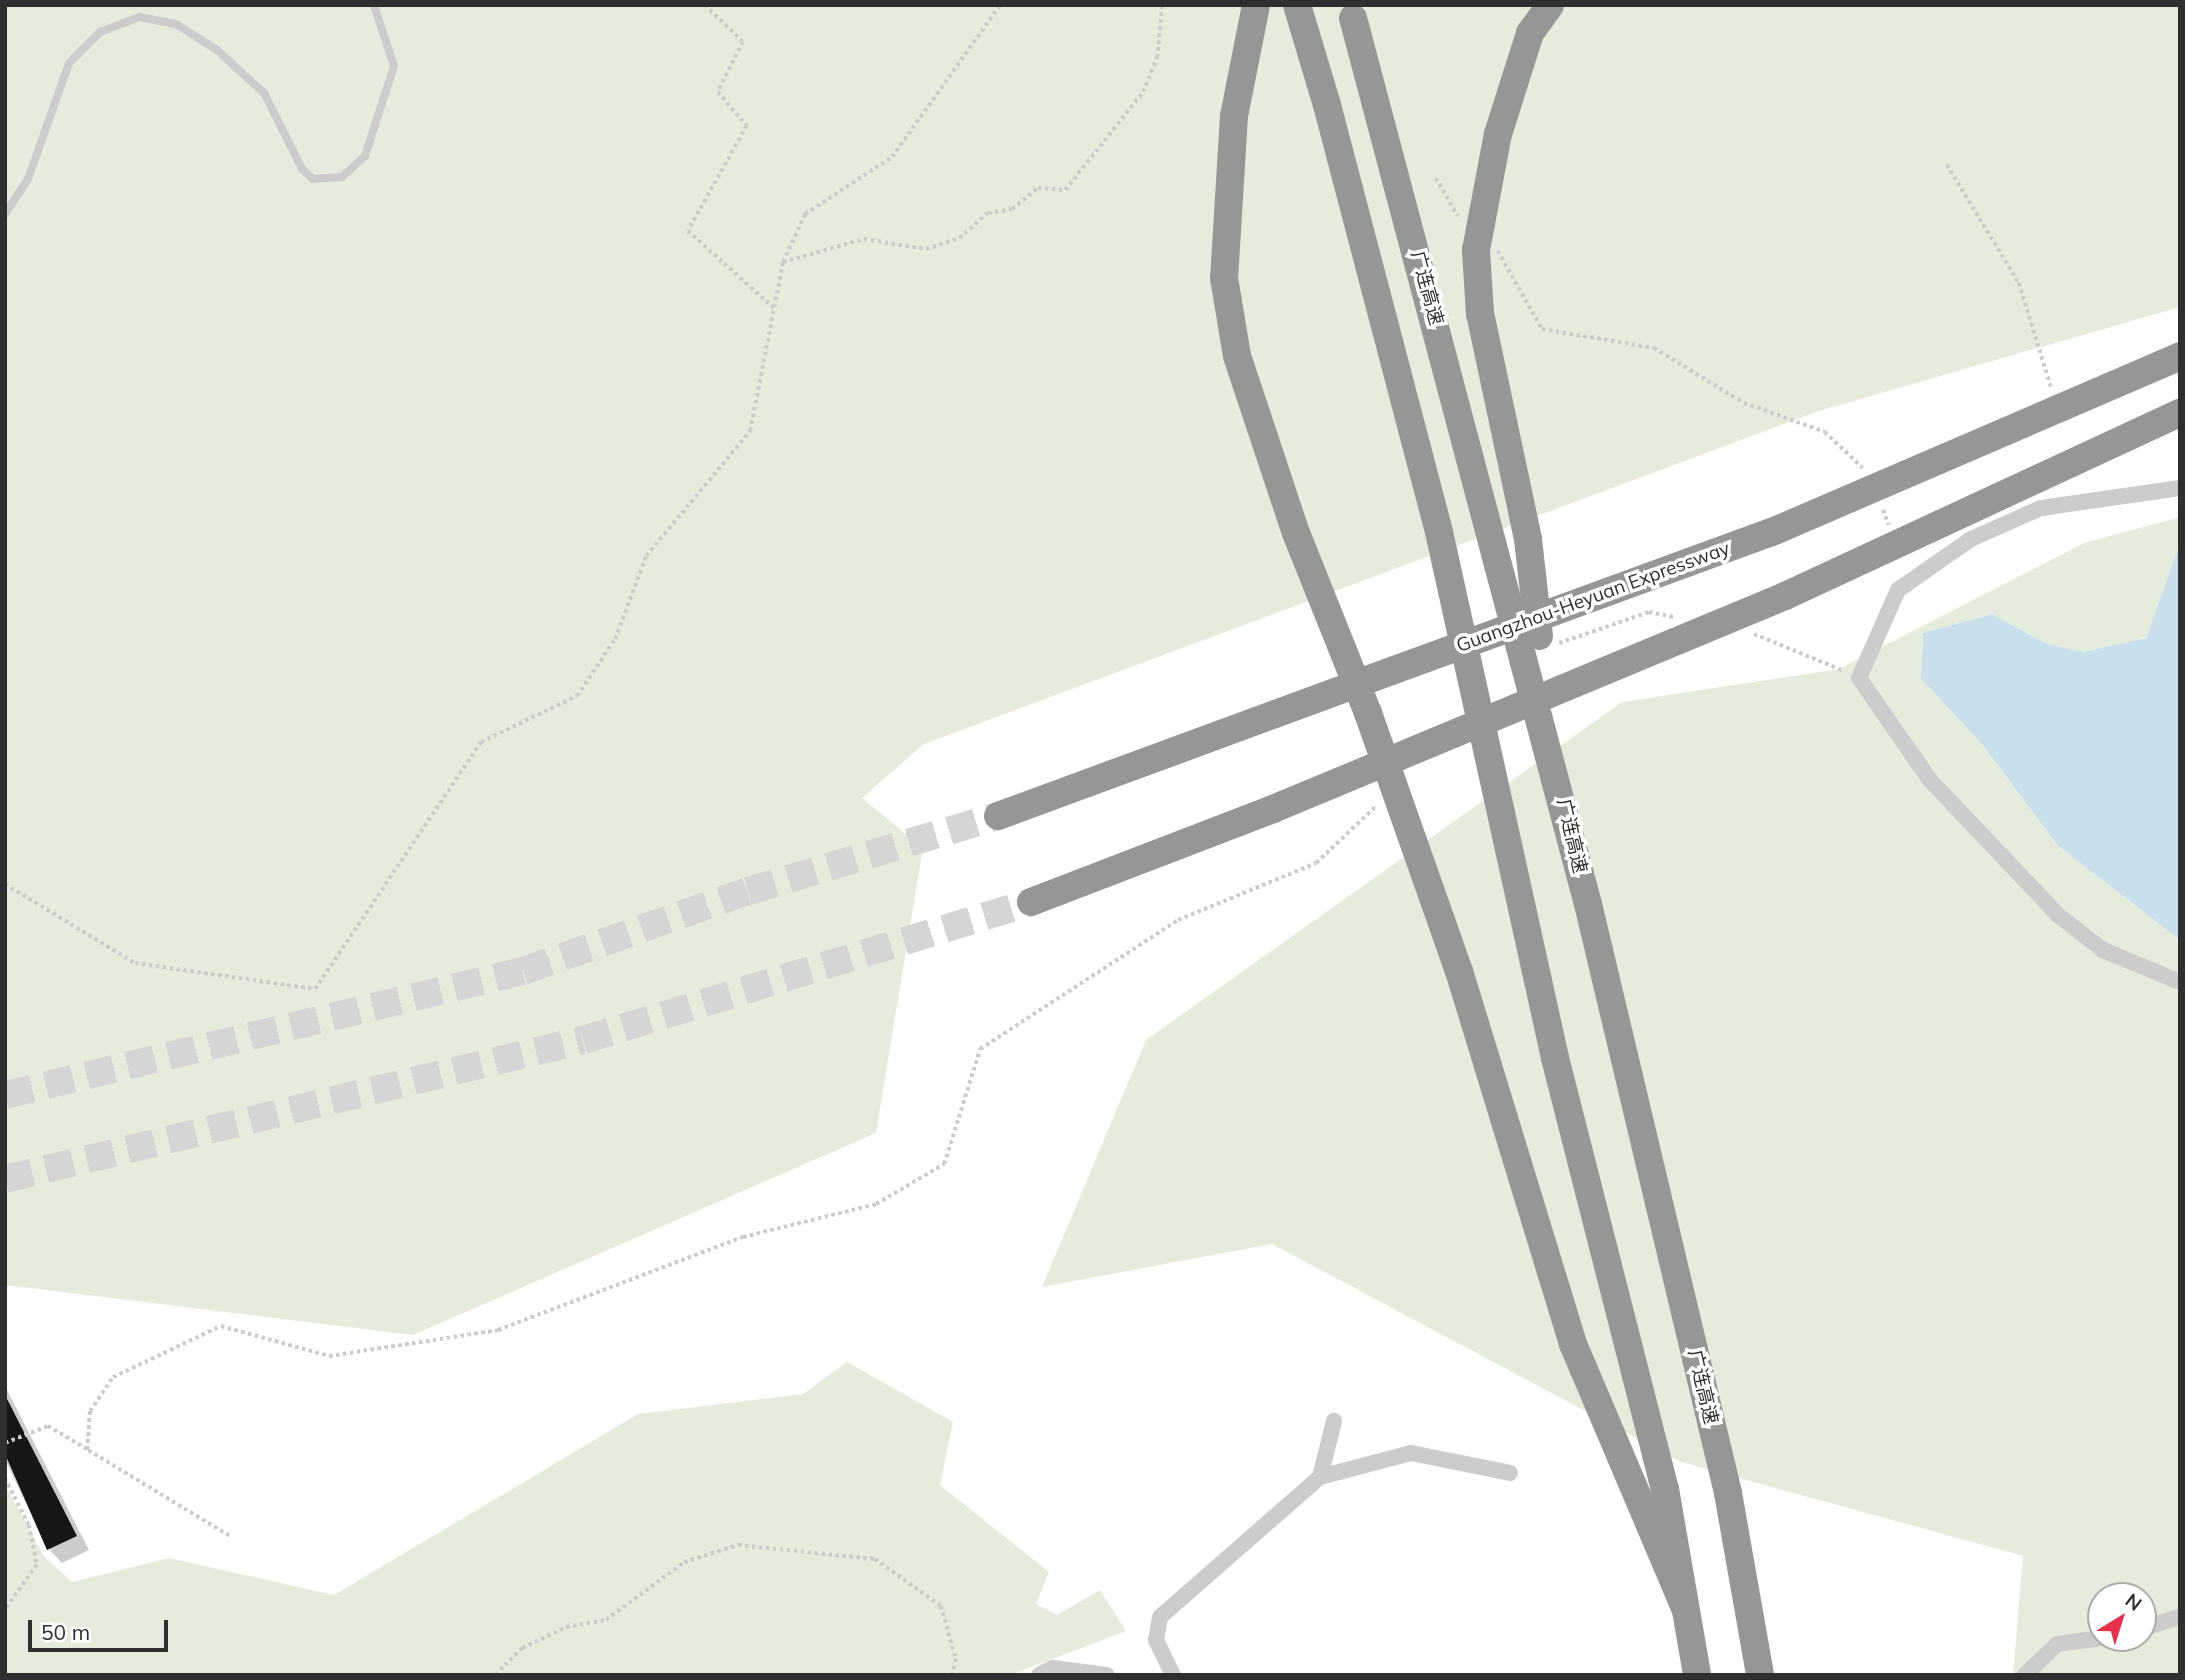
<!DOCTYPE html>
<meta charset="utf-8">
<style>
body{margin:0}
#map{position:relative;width:2185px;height:1680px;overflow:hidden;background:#fff;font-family:Mulish,"Noto Sans SC",sans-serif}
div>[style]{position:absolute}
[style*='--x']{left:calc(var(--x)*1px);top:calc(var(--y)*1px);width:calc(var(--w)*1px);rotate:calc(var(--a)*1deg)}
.green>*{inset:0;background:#e6ecdc}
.water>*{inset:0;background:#c9e0ec}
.shadow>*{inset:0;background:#0003}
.building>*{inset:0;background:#161616}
.highway-tunnel>*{height:28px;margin-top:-14px;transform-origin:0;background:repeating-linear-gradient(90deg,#d5d5d5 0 28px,transparent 0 42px)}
.path>*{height:3.5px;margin-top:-1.75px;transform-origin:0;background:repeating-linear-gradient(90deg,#ccc 0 3.5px,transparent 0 7px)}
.lane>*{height:8px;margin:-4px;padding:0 4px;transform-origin:4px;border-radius:4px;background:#ccc}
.street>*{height:16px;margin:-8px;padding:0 8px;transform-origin:8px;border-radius:8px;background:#ccc}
.highway>*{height:28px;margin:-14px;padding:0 14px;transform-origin:14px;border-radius:14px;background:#969696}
.highway-bridge>*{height:28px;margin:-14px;padding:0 14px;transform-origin:14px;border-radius:14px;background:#969696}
span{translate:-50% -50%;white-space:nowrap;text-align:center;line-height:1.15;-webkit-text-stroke:7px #fff;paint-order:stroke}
.street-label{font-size:19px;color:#2f2f2f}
.frame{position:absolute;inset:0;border:7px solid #2f2f2f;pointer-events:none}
.north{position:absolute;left:2087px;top:1582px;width:70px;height:70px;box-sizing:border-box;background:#fff;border:2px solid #acacac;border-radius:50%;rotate:38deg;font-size:19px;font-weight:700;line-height:28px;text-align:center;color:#2f2f2f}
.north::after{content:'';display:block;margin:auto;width:24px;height:32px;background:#e5324a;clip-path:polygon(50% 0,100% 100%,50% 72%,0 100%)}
.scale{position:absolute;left:28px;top:1620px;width:140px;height:32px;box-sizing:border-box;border:4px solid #2f2f2f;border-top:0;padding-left:9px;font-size:21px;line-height:24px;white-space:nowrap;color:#2f2f2f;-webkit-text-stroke:5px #fff;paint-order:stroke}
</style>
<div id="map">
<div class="green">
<div style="clip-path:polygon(5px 5px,2180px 5px,2180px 307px,1819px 411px,924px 744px,862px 798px,923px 848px,876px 1133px,413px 1335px,5px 1285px)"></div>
<div style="clip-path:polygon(evenodd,2180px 517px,2180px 543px,2146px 638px,2083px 652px,2047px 644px,1992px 614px,1923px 633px,1921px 679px,1982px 744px,2058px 846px,2180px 940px,2180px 1675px,2013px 1675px,2023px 1556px,1681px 1462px,1272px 1244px,1042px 1287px,1146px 1040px,1622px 702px,1839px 669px,2084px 543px,2180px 517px,2101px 1596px,2143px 1596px,2143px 1638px,2101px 1638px,2101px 1596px)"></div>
<div style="clip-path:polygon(847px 1362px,953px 1422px,940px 1485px,1049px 1572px,1036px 1604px,1057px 1615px,1100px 1590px,1126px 1631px,1011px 1675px,5px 1675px,5px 1485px,44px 1556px,72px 1582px,169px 1558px,334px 1595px,638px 1414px,803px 1394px)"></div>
</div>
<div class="water">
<div style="clip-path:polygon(2180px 543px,2180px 940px,2058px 846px,1982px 744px,1921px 679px,1923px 633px,1992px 614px,2047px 644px,2083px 652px,2146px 638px)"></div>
</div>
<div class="shadow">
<div style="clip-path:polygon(5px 1386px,89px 1550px,62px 1563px,49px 1549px,5px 1460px)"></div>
</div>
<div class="building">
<div style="clip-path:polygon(5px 1395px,77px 1536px,47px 1550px,5px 1454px)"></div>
</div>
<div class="highway-tunnel">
<div style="--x:5;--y:1095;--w:533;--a:-13.46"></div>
<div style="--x:523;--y:971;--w:239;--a:-19.6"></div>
<div style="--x:748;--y:891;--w:261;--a:-16.7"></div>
<div style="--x:5;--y:1179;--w:594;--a:-13.52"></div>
<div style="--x:583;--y:1040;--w:469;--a:-17.1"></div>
</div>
<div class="path">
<div style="--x:705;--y:5;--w:53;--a:44.2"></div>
<div style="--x:743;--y:42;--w:56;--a:116.6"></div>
<div style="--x:718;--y:92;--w:45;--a:49.5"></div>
<div style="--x:747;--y:126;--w:120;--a:119.3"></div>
<div style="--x:688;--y:231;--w:118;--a:41.9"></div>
<div style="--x:1947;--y:165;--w:138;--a:58.6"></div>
<div style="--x:2019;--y:283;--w:109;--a:72.9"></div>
<div style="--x:1436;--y:178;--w:44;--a:59.9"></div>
<div style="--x:1498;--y:251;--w:90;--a:60.6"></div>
<div style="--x:1542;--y:329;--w:114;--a:9.6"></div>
<div style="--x:1654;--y:348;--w:105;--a:31.4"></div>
<div style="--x:1744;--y:403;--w:86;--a:19.7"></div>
<div style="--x:1825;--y:432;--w:52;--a:43.5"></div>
<div style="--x:783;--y:262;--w:84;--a:-15.9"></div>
<div style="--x:864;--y:239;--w:63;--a:9.2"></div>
<div style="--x:926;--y:249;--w:35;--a:-18"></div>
<div style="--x:959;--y:238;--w:38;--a:-41"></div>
<div style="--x:988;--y:213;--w:24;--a:-9"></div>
<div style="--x:1012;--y:209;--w:33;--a:-39"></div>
<div style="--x:1038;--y:188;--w:27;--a:4"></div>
<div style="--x:1065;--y:190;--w:125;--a:-51.5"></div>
<div style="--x:1143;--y:92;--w:37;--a:-68"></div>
<div style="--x:1157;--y:58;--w:53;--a:-84.6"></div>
<div style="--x:1883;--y:510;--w:16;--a:68"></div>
<div style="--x:1754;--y:634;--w:97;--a:22.3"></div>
<div style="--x:1559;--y:643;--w:95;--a:-19"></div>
<div style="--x:1649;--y:612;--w:26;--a:11"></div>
<div style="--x:5;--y:884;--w:152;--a:31.3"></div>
<div style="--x:135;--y:963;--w:182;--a:8.2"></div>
<div style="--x:315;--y:989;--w:298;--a:-56.1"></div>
<div style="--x:481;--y:742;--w:106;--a:-25.6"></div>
<div style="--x:577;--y:696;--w:69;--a:-56.3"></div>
<div style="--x:615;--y:639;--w:89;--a:-69.5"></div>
<div style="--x:646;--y:556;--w:163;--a:-50.2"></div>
<div style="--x:750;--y:431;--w:172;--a:-79"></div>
<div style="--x:783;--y:262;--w:53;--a:-65.4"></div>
<div style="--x:805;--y:214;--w:104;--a:-33.2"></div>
<div style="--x:892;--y:157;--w:186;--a:-54.6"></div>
<div style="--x:5;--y:1443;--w:46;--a:-21.6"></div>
<div style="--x:48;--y:1426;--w:45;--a:30.5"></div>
<div style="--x:5;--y:1478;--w:53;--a:62.9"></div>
<div style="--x:29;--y:1525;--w:41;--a:78.7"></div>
<div style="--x:37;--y:1565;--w:55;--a:125.4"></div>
<div style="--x:229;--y:1536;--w:166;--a:-148.8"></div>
<div style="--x:87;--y:1450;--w:39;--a:-86"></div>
<div style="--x:90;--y:1411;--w:41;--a:-55.9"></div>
<div style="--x:113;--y:1377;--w:119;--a:-25.3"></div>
<div style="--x:221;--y:1326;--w:112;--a:15.5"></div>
<div style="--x:329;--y:1356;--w:171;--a:-8.7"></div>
<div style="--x:498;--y:1330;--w:262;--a:-20.8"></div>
<div style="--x:743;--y:1237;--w:137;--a:-13.9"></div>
<div style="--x:876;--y:1204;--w:79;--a:-30.5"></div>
<div style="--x:944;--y:1164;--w:121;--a:-72.6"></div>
<div style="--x:980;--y:1049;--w:236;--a:-33.1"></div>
<div style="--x:1178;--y:920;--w:149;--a:-22.4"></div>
<div style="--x:1316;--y:863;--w:83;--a:-43.5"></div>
<div style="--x:495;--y:1675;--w:38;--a:-45"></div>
<div style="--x:522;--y:1648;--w:49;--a:-25.5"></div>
<div style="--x:566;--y:1627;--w:41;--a:-9.9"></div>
<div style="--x:606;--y:1620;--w:97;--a:-36.6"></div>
<div style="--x:684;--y:1562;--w:57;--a:-17.5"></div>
<div style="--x:738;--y:1545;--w:138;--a:5.8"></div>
<div style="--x:875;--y:1559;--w:81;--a:35.5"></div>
<div style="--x:941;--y:1606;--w:55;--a:74.2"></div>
<div style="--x:956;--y:1659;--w:16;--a:101"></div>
</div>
<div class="lane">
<div style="--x:5;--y:214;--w:42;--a:-56.7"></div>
<div style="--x:28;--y:179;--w:123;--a:-70.5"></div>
<div style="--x:69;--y:63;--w:44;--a:-45"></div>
<div style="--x:100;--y:32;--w:42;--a:-21"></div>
<div style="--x:139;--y:17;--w:38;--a:11"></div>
<div style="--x:176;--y:24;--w:49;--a:32.4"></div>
<div style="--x:217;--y:50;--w:64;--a:42.5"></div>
<div style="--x:264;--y:93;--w:85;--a:63.4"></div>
<div style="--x:302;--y:169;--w:15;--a:42"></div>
<div style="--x:313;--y:179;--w:29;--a:-4"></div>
<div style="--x:342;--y:177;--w:31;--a:-42"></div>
<div style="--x:365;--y:156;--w:95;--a:-72.1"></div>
<div style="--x:394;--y:66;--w:64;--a:-108.2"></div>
</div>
<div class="street">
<div style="--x:2180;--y:488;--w:140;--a:171.8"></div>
<div style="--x:2041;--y:508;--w:77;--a:156.1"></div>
<div style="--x:1971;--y:539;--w:89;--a:145.1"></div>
<div style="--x:1898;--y:590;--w:96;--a:113.9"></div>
<div style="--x:1859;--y:678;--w:124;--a:55.2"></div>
<div style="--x:1930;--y:780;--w:186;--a:46.5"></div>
<div style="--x:2058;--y:915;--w:57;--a:37.9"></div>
<div style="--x:2103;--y:950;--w:83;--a:22.6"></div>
<div style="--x:1320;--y:1477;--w:94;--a:-14.8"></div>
<div style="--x:1411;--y:1453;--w:101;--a:11.4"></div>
<div style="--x:2143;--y:1628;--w:39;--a:-17"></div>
<div style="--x:1039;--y:1675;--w:16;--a:-27"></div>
<div style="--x:1053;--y:1668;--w:54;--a:7.4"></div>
<div style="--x:1173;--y:1675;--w:39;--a:-116"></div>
<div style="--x:1156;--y:1640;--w:23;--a:-80"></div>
<div style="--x:1160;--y:1617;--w:213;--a:-41.2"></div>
<div style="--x:1320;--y:1477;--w:58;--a:-76"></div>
<div style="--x:2025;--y:1675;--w:45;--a:-44.1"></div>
<div style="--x:2057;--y:1644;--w:44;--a:-7.8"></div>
</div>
<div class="highway">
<div style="--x:1256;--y:5;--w:113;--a:101.2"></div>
<div style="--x:1234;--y:116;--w:162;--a:93.5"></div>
<div style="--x:1224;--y:278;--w:79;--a:80.5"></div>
<div style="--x:1237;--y:356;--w:187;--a:71.6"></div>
<div style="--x:1297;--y:5;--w:104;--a:73.3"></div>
<div style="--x:998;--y:816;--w:382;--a:-20.2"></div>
<div style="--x:1031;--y:902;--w:259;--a:-21"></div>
<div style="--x:1588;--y:904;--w:605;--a:76.63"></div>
<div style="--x:1728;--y:1493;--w:185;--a:80"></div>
<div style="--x:1459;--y:971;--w:390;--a:73"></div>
<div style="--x:1573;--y:1344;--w:287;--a:67"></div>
<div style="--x:1555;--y:1058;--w:445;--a:75.7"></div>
<div style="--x:1665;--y:1489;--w:189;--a:80.2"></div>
</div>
<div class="highway-bridge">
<div style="--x:1353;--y:18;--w:917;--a:75.15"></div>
<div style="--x:1327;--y:105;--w:441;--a:75.3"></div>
<div style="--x:1439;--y:532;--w:539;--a:77.56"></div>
<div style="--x:1296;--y:533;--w:194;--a:68.2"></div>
<div style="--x:1368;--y:713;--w:274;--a:70.6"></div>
<div style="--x:1539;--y:636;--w:98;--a:-96.5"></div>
<div style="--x:1528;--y:539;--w:230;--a:-102"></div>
<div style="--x:1480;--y:314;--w:64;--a:-93.6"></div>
<div style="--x:1476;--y:250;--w:118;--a:-79.3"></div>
<div style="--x:1498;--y:134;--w:106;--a:-72.4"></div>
<div style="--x:1530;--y:33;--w:34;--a:-54"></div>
<div style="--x:1356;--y:684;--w:443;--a:-20.1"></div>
<div style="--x:1772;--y:532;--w:444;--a:-23.3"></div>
<div style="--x:1273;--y:809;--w:555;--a:-22.59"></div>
<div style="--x:1785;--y:596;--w:435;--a:-24.9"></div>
</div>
<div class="street-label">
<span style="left:1427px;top:288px;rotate:75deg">广连高速</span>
<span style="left:1593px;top:597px;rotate:-20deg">Guangzhou-Heyuan Expressway</span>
<span style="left:1572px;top:836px;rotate:77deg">广连高速</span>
<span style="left:1703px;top:1387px;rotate:77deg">广连高速</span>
</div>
<div class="frame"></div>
<div class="north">N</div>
<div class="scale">50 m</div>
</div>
